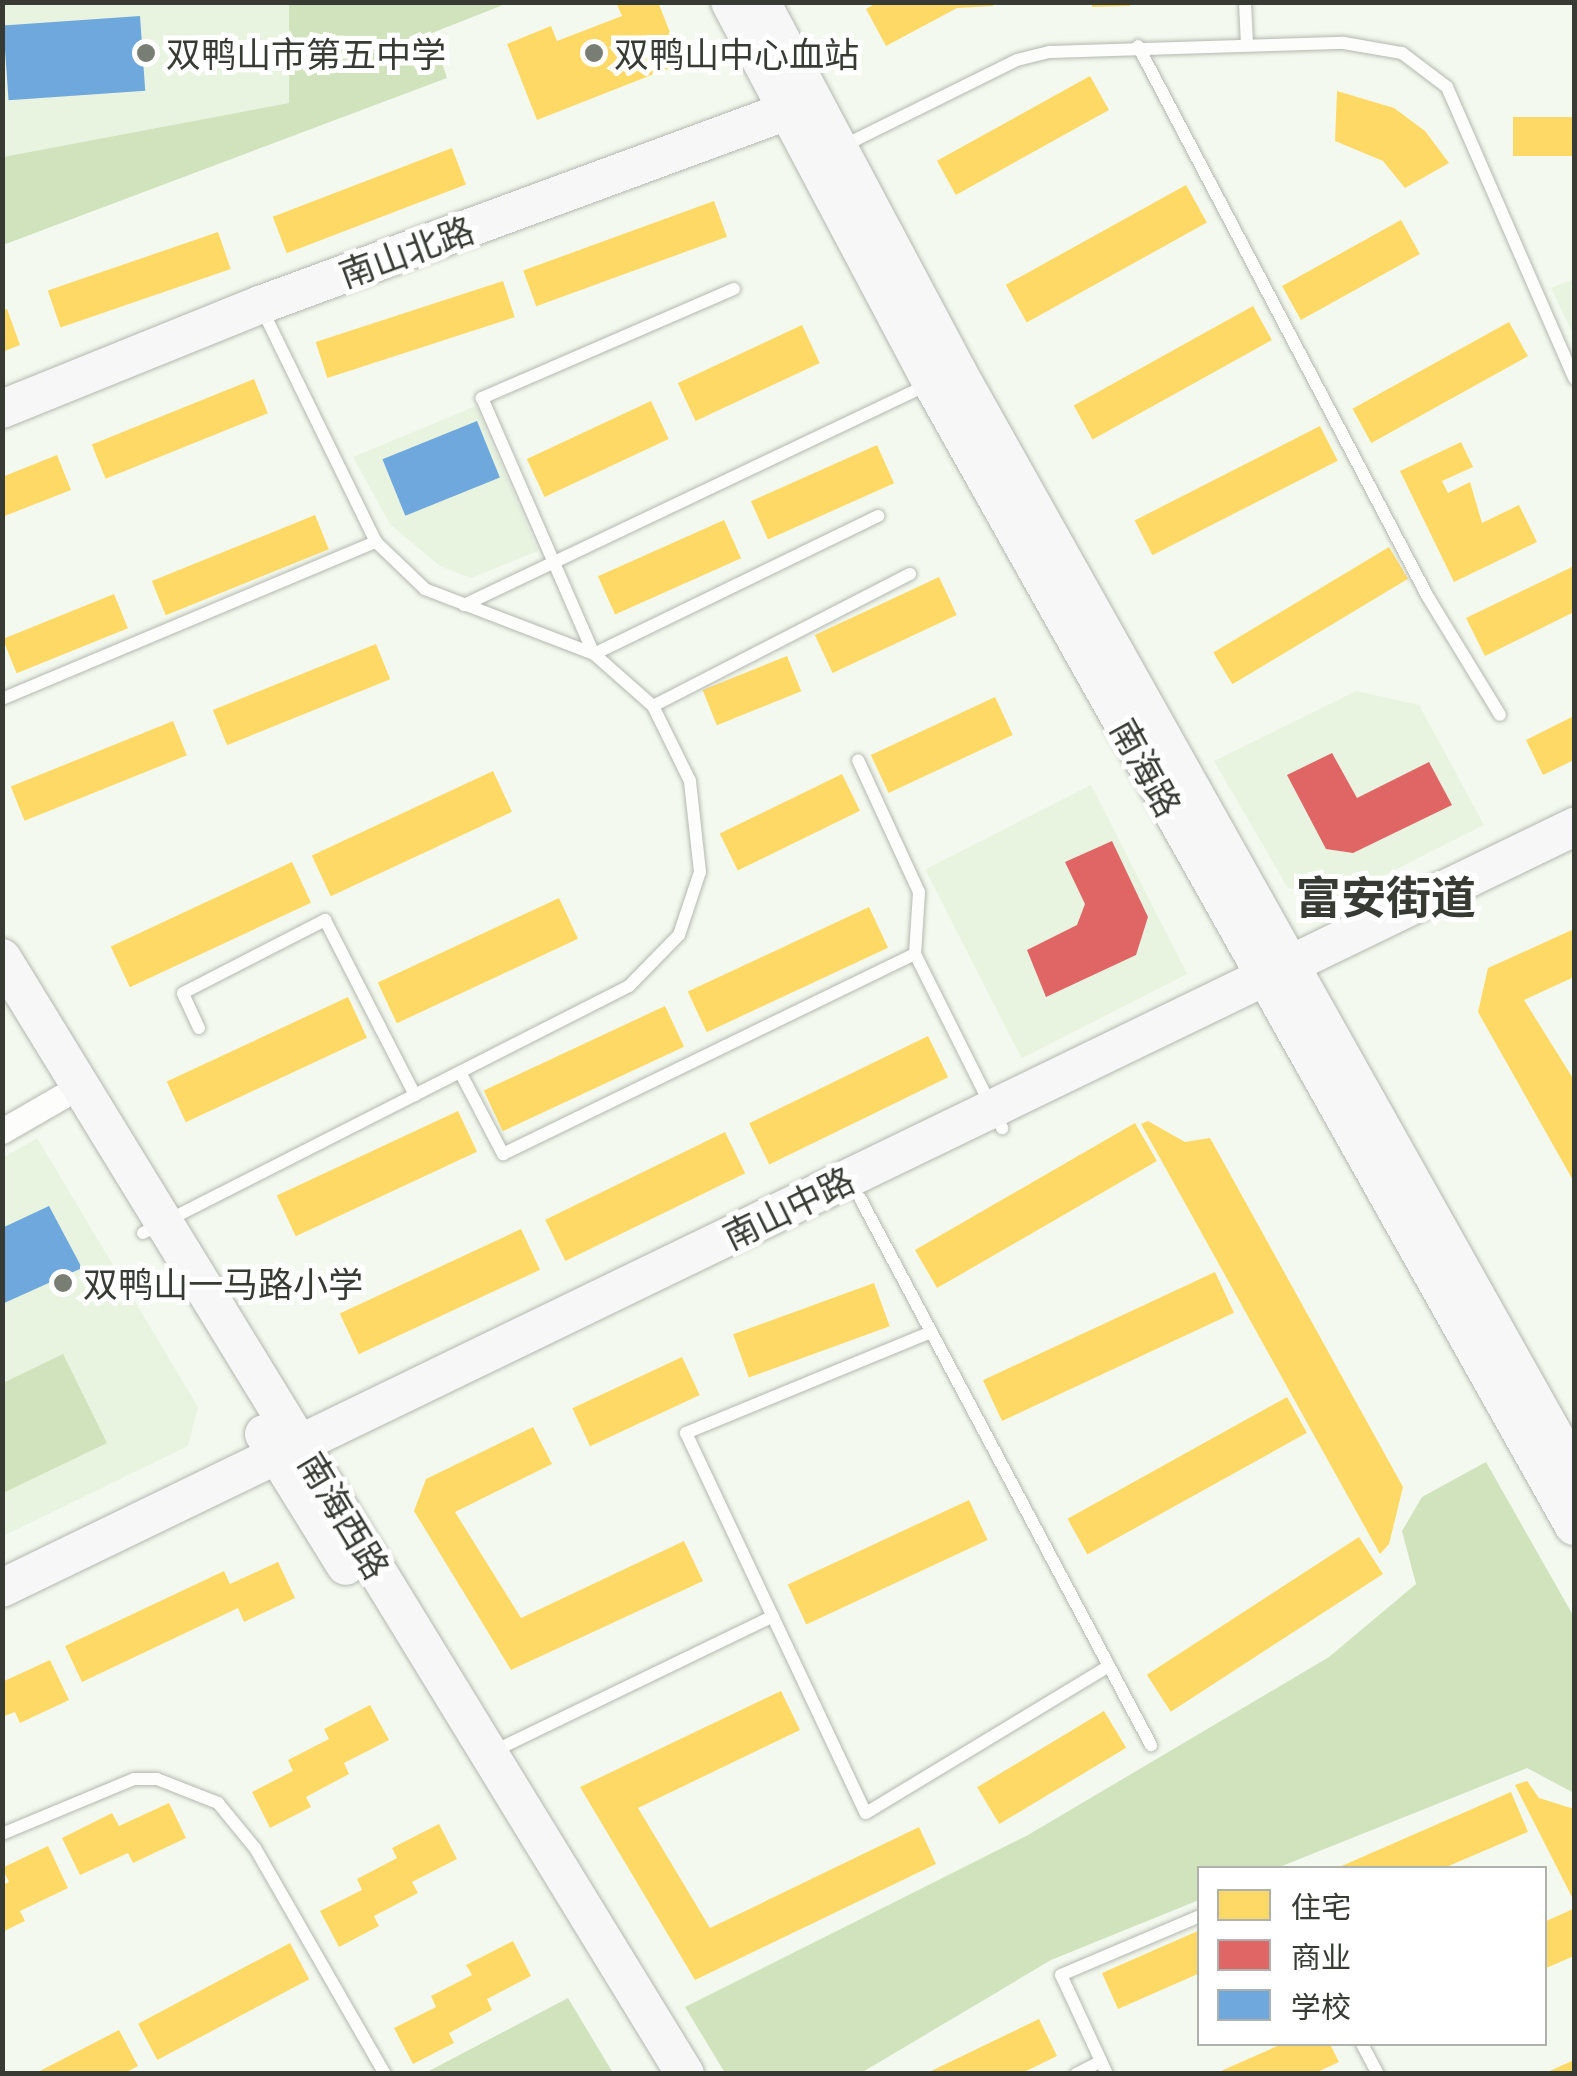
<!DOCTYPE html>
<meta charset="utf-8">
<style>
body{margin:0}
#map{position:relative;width:1577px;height:2076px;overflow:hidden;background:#f3f9ee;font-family:Commissioner,"Noto Sans SC",sans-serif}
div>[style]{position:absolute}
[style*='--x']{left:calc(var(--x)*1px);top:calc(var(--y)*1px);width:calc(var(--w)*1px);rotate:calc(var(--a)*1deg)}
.built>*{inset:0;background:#e8f3e0;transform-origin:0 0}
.green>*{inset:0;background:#d0e3bd}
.homes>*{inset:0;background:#ffd966;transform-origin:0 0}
.shops>*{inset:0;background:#e06666}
.schools>*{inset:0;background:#6fa8dc;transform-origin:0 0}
.roads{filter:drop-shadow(0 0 2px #b4b8b0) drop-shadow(0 0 2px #b4b8b0)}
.lane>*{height:12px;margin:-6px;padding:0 6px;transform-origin:6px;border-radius:6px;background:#fdfefc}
.street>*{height:25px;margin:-12.5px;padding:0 12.5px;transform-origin:12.5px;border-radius:12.5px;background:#fdfefc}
.secondary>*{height:38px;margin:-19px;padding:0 19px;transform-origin:19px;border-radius:19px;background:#f8f7f8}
.dots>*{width:28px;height:28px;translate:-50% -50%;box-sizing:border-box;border:5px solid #fff;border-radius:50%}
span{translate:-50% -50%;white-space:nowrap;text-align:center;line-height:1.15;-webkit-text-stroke:10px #fff;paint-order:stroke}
.poi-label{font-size:35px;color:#373b34}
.left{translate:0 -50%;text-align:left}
.street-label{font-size:35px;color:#373b34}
.district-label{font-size:45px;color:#373b34;font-weight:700}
.frame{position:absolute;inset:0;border:5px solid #373b34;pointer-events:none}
.legend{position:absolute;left:1197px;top:1866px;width:350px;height:180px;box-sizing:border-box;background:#fff;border:2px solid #afb1ae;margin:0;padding:12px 18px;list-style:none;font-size:30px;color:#373b34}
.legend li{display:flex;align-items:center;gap:20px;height:50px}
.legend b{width:50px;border:2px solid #afb1ae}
</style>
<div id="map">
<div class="built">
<div style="clip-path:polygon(3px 3px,289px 3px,289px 103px,3px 157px)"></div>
<div style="clip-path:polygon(1574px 279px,1574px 336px,1551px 288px)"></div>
<div style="clip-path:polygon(476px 406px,538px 551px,471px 578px,440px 566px,390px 524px,353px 457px)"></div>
<div style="clip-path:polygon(1356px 691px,1419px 705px,1484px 825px,1337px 899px,1288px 888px,1214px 761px)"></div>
<div style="left:1091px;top:785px;width:212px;height:186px;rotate:63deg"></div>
<div style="clip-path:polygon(37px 1138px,198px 1407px,188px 1446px,3px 1536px,3px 1158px)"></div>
</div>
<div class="green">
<div style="clip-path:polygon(289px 3px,508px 3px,432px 33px,447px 78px,3px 245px,3px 157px,289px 103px)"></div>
<div style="clip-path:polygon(63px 1354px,107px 1443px,3px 1493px,3px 1383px)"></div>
<div style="clip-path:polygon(1486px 1462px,1574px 1617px,1574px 1793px,1527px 1768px,1277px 1868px,1200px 1868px,1199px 1900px,1051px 1960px,861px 2073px,725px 2073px,685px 2007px,1028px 1835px,1329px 1657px,1416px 1584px,1402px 1531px,1422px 1497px)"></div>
<div style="clip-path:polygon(568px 1998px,613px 2073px,425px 2073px)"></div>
</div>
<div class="homes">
<div style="clip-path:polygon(616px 2px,658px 2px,682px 63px,537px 120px,507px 44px,551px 26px,557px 41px,622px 16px)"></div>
<div style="clip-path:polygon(878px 2px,993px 2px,993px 6px,957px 8px,886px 46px,866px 9px)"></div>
<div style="clip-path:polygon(1092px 2px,1130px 2px,1130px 6px,1092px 7px)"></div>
<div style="left:1090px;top:76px;width:39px;height:175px;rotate:61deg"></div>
<div style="clip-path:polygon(1337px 91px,1394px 108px,1425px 131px,1449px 163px,1405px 188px,1383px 161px,1335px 141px)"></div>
<div style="left:1574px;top:117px;width:39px;height:61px;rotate:90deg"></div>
<div style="left:452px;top:148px;width:39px;height:192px;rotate:69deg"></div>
<div style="left:1186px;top:185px;width:43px;height:206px;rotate:61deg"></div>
<div style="left:714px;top:201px;width:38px;height:203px;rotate:70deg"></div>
<div style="left:1401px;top:220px;width:39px;height:136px;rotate:61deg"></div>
<div style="left:218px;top:232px;width:39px;height:180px;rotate:71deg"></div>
<div style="left:503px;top:281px;width:38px;height:197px;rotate:72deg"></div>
<div style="left:1253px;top:306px;width:39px;height:205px;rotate:61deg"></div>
<div style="clip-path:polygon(7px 309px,20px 345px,2px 352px,2px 310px)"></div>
<div style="left:1509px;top:322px;width:39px;height:179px;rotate:61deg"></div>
<div style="left:802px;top:325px;width:42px;height:137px;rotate:65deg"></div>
<div style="left:254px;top:379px;width:37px;height:175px;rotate:68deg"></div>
<div style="left:651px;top:401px;width:42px;height:137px;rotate:65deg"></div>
<div style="left:1320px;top:426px;width:39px;height:208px;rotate:63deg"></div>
<div style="clip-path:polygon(1461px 442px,1473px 467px,1442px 481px,1448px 493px,1470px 482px,1482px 523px,1519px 505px,1537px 542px,1454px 582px,1400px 471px)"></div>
<div style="left:877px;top:445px;width:42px;height:138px;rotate:66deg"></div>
<div style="clip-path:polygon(57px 455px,71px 490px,2px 517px,2px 477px)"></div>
<div style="left:315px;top:515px;width:37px;height:176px;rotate:68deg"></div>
<div style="left:724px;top:520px;width:42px;height:138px;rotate:66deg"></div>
<div style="left:1389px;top:547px;width:37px;height:205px;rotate:59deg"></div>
<div style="clip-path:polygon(1574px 566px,1574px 612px,1485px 656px,1466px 618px)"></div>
<div style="left:939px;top:577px;width:42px;height:137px;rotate:65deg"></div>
<div style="left:114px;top:594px;width:37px;height:120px;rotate:68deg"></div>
<div style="left:376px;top:644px;width:38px;height:176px;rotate:68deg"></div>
<div style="left:787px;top:656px;width:38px;height:91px;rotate:68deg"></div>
<div style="left:995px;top:697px;width:42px;height:137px;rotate:65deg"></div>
<div style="clip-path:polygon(1574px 716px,1574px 760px,1543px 775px,1526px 740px)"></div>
<div style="left:173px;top:721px;width:37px;height:175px;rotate:68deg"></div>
<div style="left:493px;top:771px;width:45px;height:200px;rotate:65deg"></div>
<div style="left:842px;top:774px;width:41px;height:136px;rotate:64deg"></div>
<div style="left:292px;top:862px;width:45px;height:200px;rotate:65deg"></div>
<div style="left:559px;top:898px;width:45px;height:200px;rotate:65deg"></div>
<div style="left:869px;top:907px;width:45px;height:200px;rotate:65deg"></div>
<div style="clip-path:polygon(1574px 929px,1574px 977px,1524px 1000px,1574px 1080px,1574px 1182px,1478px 1012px,1488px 968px)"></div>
<div style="left:348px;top:997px;width:45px;height:200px;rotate:65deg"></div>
<div style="left:665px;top:1006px;width:45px;height:200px;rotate:65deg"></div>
<div style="left:928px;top:1036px;width:46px;height:199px;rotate:64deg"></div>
<div style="left:458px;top:1111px;width:45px;height:200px;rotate:65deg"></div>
<div style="clip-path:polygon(1148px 1121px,1185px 1142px,1210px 1138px,1403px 1487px,1389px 1544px,1380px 1554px,1141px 1124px)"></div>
<div style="left:1135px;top:1123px;width:44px;height:254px;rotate:60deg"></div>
<div style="left:725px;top:1132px;width:46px;height:200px;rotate:64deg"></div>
<div style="left:521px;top:1229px;width:45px;height:200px;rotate:65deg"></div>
<div style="left:1215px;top:1272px;width:45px;height:256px;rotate:65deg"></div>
<div style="left:874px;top:1283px;width:46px;height:150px;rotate:70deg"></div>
<div style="left:682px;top:1357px;width:42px;height:121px;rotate:65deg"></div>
<div style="left:1287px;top:1397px;width:41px;height:251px;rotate:61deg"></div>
<div style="clip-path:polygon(533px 1427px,552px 1464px,455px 1512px,521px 1618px,684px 1541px,703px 1581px,511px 1670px,414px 1511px,426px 1479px)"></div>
<div style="left:969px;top:1500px;width:44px;height:200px;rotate:65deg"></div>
<div style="left:1359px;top:1537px;width:44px;height:253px;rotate:57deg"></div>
<div style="clip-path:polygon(278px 1562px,295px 1598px,244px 1622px,238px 1608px,82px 1682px,65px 1646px,224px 1571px,230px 1584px)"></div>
<div style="clip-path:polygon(50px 1660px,69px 1700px,20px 1723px,15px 1712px,2px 1717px,2px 1682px)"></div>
<div style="clip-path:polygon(781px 1691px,800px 1730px,638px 1808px,710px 1928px,919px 1827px,936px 1864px,695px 1980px,580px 1787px)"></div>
<div style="clip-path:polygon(370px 1705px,389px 1740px,344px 1763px,349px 1774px,306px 1797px,311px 1807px,270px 1828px,252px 1792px,293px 1771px,288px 1760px,329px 1739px,324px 1729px)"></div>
<div style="left:1104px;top:1711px;width:43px;height:148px;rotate:59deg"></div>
<div style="clip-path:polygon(1527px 1781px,1539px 1798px,1574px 1809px,1574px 1901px,1515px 1785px)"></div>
<div style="clip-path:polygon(1511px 1792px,1528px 1832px,1444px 1868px,1337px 1868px)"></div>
<div style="clip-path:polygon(169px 1803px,186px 1838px,133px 1863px,128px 1853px,80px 1875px,62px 1838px,112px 1813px,119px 1826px)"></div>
<div style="clip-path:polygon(439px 1824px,457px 1859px,412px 1882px,418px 1893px,374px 1916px,379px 1926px,339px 1947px,320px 1911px,362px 1890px,357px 1879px,397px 1858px,392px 1848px)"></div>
<div style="clip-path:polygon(48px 1846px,68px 1888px,20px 1911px,25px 1921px,2px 1932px,2px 1885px,9px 1882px,2px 1868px)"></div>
<div style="clip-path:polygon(1573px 1909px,1574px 1956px,1544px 1969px,1544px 1922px)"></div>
<div style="clip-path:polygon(1200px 1930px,1200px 1973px,1118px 2009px,1102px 1973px)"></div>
<div style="clip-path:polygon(513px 1941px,531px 1976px,487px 1999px,492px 2010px,449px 2033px,454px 2043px,413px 2064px,394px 2028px,436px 2007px,431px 1996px,472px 1975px,466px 1965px)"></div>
<div style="left:290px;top:1943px;width:41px;height:172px;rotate:62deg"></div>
<div style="clip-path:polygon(1039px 2019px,1057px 2056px,1020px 2074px,925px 2074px)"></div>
<div style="clip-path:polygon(119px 2030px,138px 2066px,123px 2074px,34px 2074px)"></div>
<div style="clip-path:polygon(1282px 2044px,1330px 2044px,1339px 2062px,1313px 2074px,1214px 2074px)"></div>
<div style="clip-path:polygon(1574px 2060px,1574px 2074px,1543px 2074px)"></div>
</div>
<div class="shops">
<div style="clip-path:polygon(1332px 753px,1357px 798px,1429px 762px,1452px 805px,1353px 853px,1326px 849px,1287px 775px)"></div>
<div style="clip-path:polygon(1112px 841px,1148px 917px,1136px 955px,1046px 997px,1027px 950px,1077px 925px,1085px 904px,1065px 862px)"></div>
</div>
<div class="schools">
<div style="left:140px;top:16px;width:75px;height:137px;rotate:86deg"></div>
<div style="left:477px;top:421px;width:61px;height:102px;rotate:68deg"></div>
<div style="clip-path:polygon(49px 1206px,82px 1268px,2px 1304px,2px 1228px)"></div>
</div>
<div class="roads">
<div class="lane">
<div style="--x:1245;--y:2;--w:42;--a:87.3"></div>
<div style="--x:1138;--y:46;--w:623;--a:62.24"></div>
<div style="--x:1428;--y:597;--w:138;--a:58.6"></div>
<div style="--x:841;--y:147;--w:196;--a:-26.3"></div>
<div style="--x:1017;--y:60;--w:34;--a:-14"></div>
<div style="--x:1050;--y:52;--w:294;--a:-1.8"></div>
<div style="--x:1344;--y:43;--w:59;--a:9.8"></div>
<div style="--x:1402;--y:53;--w:56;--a:37.1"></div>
<div style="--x:1447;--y:87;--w:318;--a:66.4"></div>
<div style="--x:734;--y:289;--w:275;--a:156.6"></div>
<div style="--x:482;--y:398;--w:279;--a:66.4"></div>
<div style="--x:594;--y:654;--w:316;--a:-25.9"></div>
<div style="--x:464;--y:605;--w:513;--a:-25.42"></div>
<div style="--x:2;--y:699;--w:406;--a:-22.8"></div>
<div style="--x:653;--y:706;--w:289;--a:-27.2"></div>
<div style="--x:915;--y:954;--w:195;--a:63.4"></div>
<div style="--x:199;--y:1028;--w:38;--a:-115"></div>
<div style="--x:183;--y:993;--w:160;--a:-27.2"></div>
<div style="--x:325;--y:920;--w:197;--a:62.8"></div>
<div style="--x:460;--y:1072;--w:93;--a:62.3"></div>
<div style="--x:503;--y:1154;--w:458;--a:-25.9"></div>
<div style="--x:915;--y:954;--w:62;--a:-86.3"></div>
<div style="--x:919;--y:892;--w:145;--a:-114.8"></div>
<div style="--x:860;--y:1198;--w:620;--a:61.99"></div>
<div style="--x:143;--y:1233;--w:545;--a:-26.94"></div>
<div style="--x:629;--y:986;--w:71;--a:-45.6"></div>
<div style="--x:679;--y:935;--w:66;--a:-71.6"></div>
<div style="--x:700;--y:872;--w:92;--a:-96.3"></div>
<div style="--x:690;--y:781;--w:84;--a:-116.3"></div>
<div style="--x:653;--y:706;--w:79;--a:-138.6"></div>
<div style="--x:594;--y:654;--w:181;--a:-159"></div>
<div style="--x:425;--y:589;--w:68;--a:-136.2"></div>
<div style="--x:376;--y:542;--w:262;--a:-116.1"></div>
<div style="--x:931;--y:1332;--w:265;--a:157.6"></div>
<div style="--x:686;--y:1433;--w:420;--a:64.7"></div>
<div style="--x:866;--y:1813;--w:284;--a:-31.2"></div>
<div style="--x:492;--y:1752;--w:312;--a:-25.8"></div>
<div style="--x:2;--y:1834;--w:143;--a:-22.6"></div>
<div style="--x:134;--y:1779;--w:23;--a:0"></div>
<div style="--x:157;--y:1779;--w:66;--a:21.5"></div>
<div style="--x:218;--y:1803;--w:58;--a:50.6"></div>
<div style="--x:255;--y:1848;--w:261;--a:60.1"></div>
<div style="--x:1362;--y:2044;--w:34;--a:62"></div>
<div style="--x:1076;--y:2074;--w:28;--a:-27"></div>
<div style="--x:1107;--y:2074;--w:109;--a:-114.9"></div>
<div style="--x:1061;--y:1975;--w:151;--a:-23"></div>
</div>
<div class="street">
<div style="--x:2;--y:1131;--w:68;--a:-30"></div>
</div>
<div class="secondary">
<div style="--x:730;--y:2;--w:431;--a:62.1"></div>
<div style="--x:932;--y:383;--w:1311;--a:60.68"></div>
<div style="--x:761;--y:2;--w:418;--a:62"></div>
<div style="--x:957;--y:371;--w:1261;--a:60.71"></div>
<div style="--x:2;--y:409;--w:278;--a:-22"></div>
<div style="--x:260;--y:305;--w:582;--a:-20.21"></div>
<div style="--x:2;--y:958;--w:1308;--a:58.53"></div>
<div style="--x:264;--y:1434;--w:155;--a:58.2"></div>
<div style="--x:2;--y:1588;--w:1747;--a:-25.83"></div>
</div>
</div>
<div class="dots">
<div style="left:146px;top:53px;background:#797e75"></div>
<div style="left:594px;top:53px;background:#797e75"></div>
<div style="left:63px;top:1283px;background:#797e75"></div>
</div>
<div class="poi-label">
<span class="left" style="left:166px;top:53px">双鸭山市第五中学</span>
<span class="left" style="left:614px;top:53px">双鸭山中心血站</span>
<span class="left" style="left:83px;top:1283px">双鸭山一马路小学</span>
</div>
<div class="street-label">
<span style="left:406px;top:251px;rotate:-20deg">南山北路</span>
<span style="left:1147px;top:767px;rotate:61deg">南海路</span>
<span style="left:788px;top:1207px;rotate:-26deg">南山中路</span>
<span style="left:345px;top:1515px;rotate:59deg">南海西路</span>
</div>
<div class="district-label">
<span style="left:1386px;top:896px">富安街道</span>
</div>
<div class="frame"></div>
<ul class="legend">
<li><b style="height:28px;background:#ffd966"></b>住宅</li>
<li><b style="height:28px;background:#e06666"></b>商业</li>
<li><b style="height:28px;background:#6fa8dc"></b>学校</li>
</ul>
</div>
